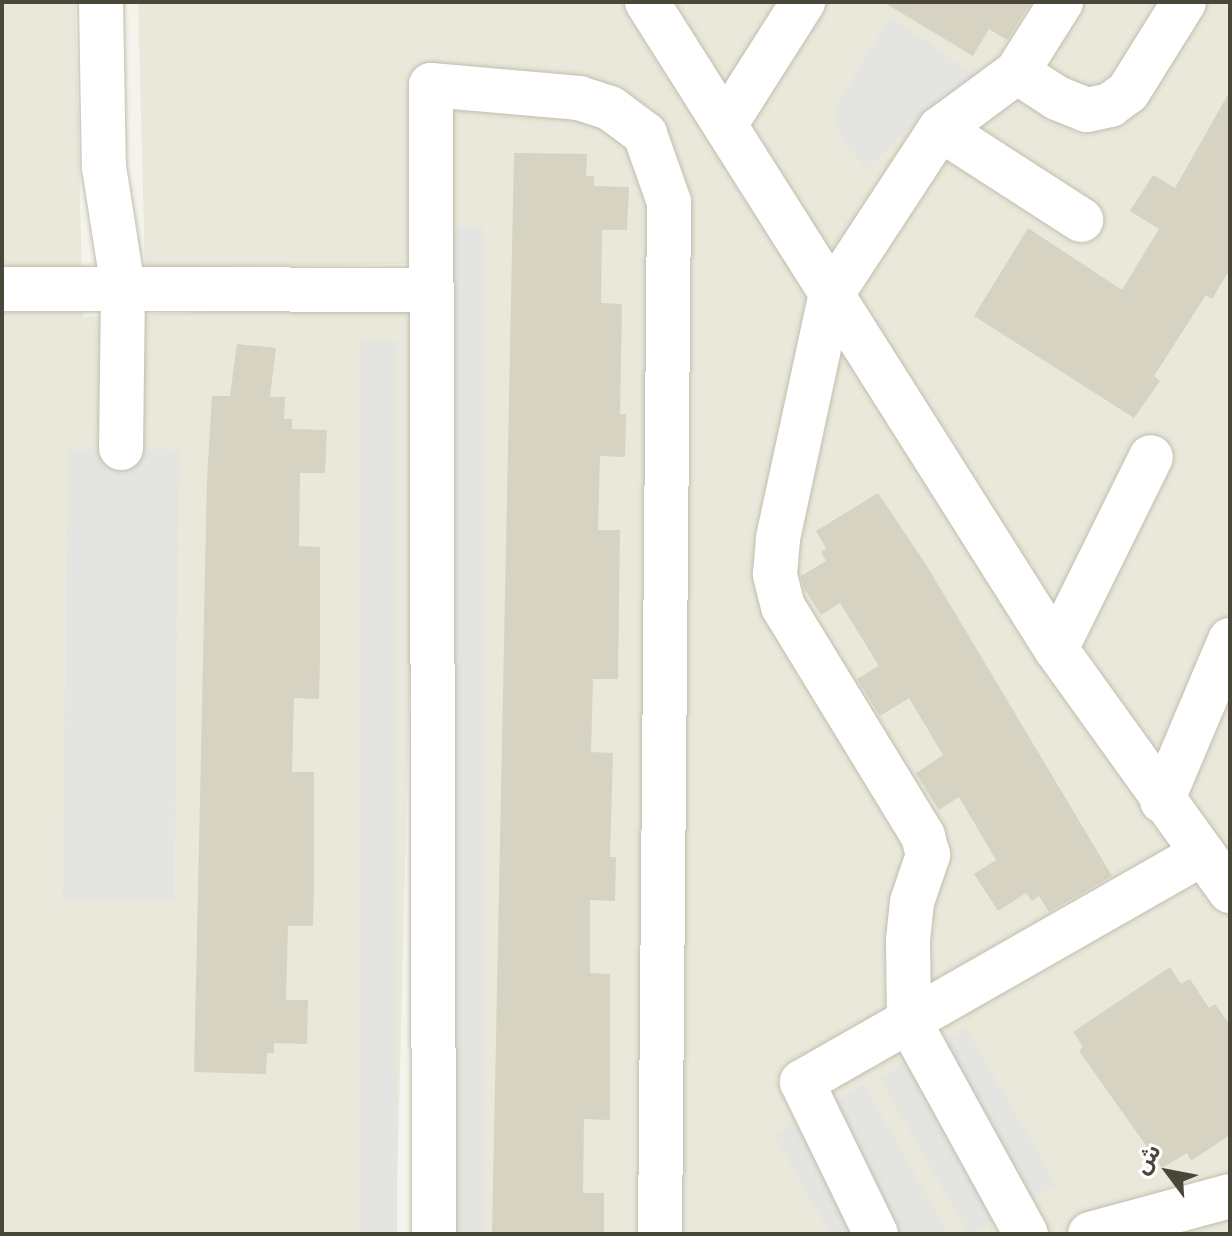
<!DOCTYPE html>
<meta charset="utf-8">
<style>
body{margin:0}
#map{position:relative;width:1232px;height:1236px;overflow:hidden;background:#f5f4ec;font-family:Cabin,"Noto Sans Arabic",sans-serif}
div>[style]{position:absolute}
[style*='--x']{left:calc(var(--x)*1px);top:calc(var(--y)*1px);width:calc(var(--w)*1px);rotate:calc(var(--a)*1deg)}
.residential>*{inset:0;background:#e9e8da}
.parking>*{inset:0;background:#e4e4e0;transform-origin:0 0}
.building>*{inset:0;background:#d7d3c2}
.roads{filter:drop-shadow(0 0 2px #c1beaf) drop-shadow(0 0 2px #c1beaf)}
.minor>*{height:44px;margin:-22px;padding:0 22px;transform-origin:22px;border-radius:22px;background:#fff}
span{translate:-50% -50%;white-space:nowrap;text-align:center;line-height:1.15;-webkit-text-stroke:8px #fff;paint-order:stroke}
.frame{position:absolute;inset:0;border:4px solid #4a473a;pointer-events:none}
.north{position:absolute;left:1128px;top:1132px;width:80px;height:80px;-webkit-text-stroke:6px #fff;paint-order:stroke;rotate:302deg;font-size:22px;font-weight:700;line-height:32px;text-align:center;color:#4a473a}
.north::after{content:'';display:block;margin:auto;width:28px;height:36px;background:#4a473a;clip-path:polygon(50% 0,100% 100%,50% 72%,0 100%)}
</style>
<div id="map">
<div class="residential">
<div style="clip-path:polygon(2px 2px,75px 2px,83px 317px,419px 303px,396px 1234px,2px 1234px)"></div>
<div style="clip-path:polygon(138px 2px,1230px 2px,1230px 1234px,420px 1234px,441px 264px,145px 267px)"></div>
</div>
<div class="parking">
<div style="clip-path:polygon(890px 16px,988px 85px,918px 119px,867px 169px,842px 141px,834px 111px)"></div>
<div style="left:450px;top:227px;width:33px;height:1005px"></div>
<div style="left:397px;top:341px;width:893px;height:37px;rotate:90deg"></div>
<div style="clip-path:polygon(121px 448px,179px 450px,174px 899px,63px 899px,68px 451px)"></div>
<div style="left:966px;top:1028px;width:180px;height:100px;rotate:60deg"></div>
<div style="clip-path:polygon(864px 1084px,948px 1234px,830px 1234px,774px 1135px)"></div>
</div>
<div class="building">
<div style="clip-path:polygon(883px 2px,1031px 2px,1007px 40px,989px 29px,973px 56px)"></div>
<div style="clip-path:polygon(1230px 91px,1230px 269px,1212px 299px,1206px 295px,1154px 376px,1160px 381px,1134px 418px,974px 316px,1028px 228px,1122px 290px,1159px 229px,1130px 211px,1153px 175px,1175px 188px)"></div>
<div style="clip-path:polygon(514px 153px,587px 154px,586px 176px,594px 176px,594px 186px,629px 187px,627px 230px,602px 230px,601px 303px,622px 304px,620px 414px,626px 414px,625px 457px,600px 456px,598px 530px,620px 530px,618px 679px,593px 679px,591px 752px,613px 753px,610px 857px,616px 857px,615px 901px,590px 900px,590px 973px,610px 974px,610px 1120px,584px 1119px,583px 1193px,604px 1193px,604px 1234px,492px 1234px)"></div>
<div style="clip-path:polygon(237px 344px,276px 348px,270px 397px,285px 397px,284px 419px,292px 419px,292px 429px,327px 430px,325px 473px,300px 473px,299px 546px,320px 547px,320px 656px,319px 699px,294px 698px,292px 772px,314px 772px,314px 883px,313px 926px,288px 926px,286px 1000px,308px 1000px,307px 1044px,274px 1043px,274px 1053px,267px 1053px,266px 1074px,194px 1072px,207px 479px,212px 396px,230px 396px)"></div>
<div style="clip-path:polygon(878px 493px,927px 566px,1112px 876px,1049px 912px,1039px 896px,1032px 901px,1026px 893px,998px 911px,974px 874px,996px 860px,959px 797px,939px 810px,916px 773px,943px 755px,909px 698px,880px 716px,857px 679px,879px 666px,840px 603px,821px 615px,804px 588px,801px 576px,826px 561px,821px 552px,826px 548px,816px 531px)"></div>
<div style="clip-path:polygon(1170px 967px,1181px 984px,1190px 979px,1209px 1008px,1215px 1004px,1230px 1025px,1230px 1135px,1191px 1161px,1187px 1153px,1162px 1168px,1079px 1051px,1083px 1047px,1073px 1032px)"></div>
</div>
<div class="roads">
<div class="minor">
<div style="--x:101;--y:2;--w:165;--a:89"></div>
<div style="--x:104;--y:167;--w:123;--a:81.1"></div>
<div style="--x:123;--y:289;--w:159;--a:90.7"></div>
<div style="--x:647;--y:2;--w:765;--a:57.7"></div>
<div style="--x:1056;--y:649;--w:298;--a:54.3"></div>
<div style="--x:1017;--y:72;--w:48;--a:33"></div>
<div style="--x:1057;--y:98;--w:32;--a:22"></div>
<div style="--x:1087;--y:110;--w:24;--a:-12"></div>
<div style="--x:1110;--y:105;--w:22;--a:-36"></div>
<div style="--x:1128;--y:92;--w:106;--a:-58.1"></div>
<div style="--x:725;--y:125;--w:146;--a:-57.6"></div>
<div style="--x:940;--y:129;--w:168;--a:32.8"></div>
<div style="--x:2;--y:289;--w:426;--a:0.1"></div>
<div style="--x:1056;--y:649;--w:214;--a:-63.7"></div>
<div style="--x:1162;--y:801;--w:175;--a:-67.1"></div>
<div style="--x:434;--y:1234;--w:1149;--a:-90.15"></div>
<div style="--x:431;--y:85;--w:149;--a:5"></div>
<div style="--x:579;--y:98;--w:33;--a:18"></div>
<div style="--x:610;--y:108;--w:44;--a:36.6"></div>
<div style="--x:645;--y:134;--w:72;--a:70.6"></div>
<div style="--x:669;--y:202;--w:1032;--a:90.5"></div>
<div style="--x:876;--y:1234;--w:169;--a:-116"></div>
<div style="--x:802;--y:1082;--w:458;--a:-29.7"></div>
<div style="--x:1026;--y:1234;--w:243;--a:-118.8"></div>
<div style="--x:909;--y:1021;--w:81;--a:-90.7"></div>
<div style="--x:908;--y:940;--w:38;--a:-84"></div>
<div style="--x:912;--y:902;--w:50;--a:-71.2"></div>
<div style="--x:928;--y:855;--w:20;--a:-105"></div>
<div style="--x:923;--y:836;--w:268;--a:-121.4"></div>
<div style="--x:783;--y:607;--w:34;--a:-104"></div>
<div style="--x:775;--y:574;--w:36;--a:-85"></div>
<div style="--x:778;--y:538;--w:247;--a:-77.8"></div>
<div style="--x:830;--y:297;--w:201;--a:-56.8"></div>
<div style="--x:940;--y:129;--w:96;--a:-36.5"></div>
<div style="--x:1017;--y:72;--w:83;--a:-57.8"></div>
<div style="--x:1090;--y:1234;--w:145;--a:-15.2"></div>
</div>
</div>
<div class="frame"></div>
<div class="north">ش</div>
</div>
